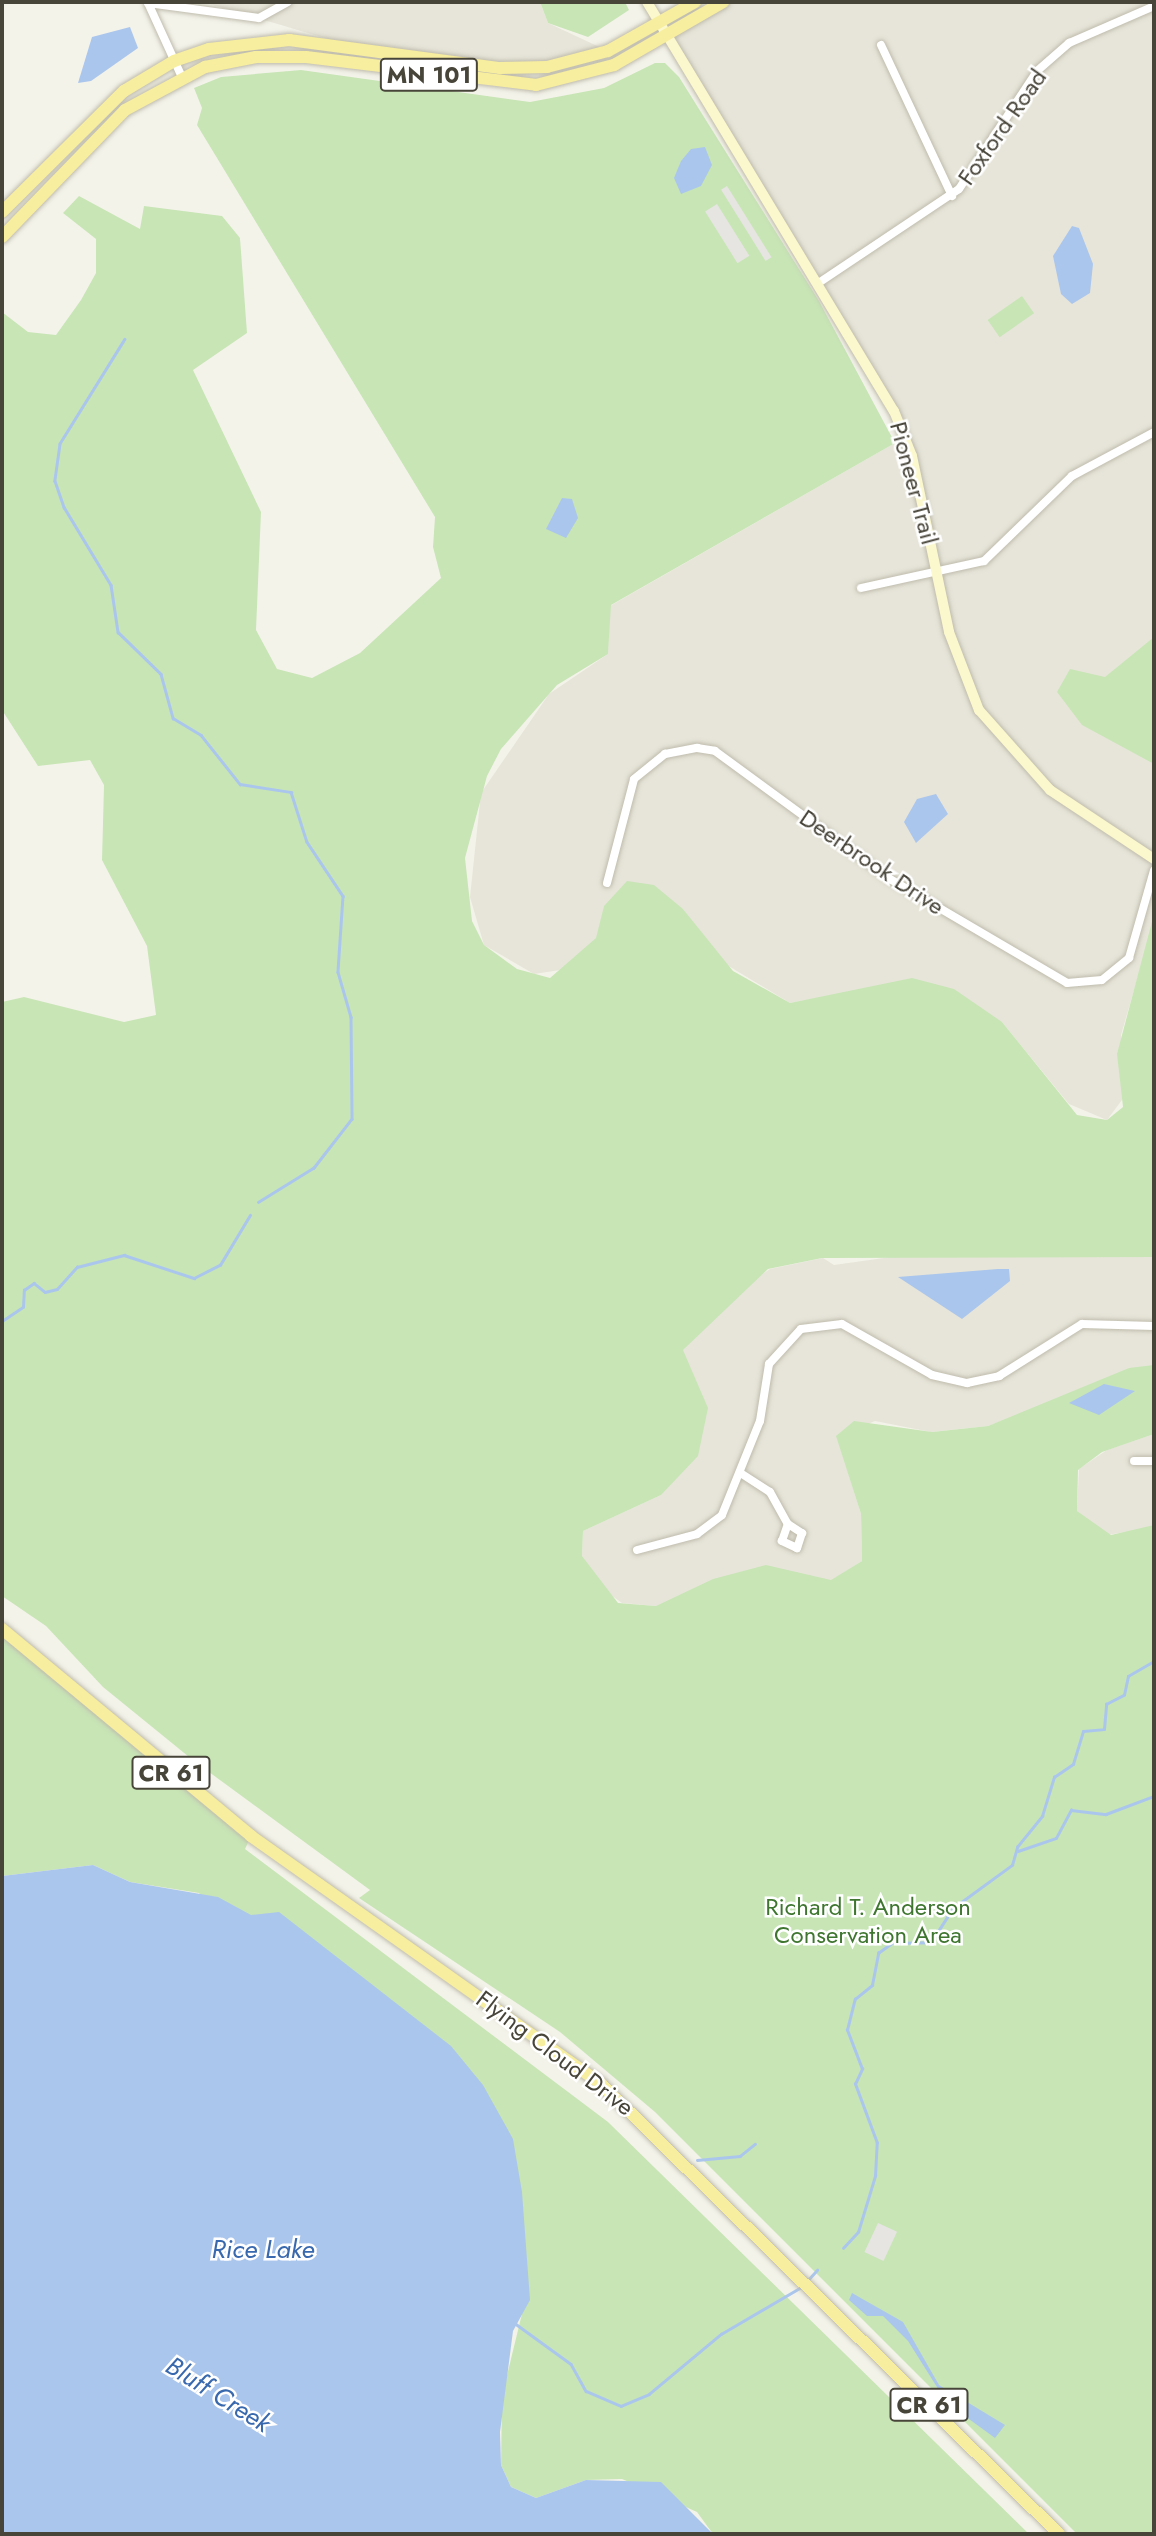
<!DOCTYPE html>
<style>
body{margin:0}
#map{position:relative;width:1156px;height:2536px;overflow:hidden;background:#f4f3ea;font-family:Jost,sans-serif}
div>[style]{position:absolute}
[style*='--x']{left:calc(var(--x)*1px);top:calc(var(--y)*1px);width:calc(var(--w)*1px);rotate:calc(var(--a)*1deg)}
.residential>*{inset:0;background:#e7e5d9}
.green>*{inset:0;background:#c8e5b6;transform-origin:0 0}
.parking>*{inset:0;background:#e6e5e1;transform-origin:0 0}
.water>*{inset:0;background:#abc6ec}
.stream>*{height:2.5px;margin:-1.25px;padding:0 1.25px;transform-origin:1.25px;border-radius:1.25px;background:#abc6ec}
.roads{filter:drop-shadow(0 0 2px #bfbcad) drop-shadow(0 0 2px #bfbcad)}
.minor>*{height:8px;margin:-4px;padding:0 4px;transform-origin:4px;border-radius:4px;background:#fff}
.secondary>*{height:10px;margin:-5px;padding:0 5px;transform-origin:5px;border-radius:5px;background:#fbf8cd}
.primary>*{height:12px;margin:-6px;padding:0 6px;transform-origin:6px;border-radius:6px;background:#f8ee9f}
span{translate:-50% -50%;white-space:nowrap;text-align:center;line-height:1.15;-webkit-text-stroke:5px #fff;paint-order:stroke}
.shield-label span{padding:2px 5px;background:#fff;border:2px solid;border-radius:5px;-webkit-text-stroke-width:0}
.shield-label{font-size:23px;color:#474439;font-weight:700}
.street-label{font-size:24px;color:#474439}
.park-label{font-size:24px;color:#3e762f}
.water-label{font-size:26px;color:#3868ad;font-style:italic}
.frame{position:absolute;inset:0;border:4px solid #474439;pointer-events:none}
</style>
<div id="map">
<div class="residential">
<div style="clip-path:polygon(203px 2px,540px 2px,548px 23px,608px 51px,507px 69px,365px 50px)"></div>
<div style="clip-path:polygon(723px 2px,1154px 2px,1154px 921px,1121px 1035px,1122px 1100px,1107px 1120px,1069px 1104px,1002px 1022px,869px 989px,790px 1003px,722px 962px,683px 909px,560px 970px,534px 974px,484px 945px,470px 897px,481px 793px,549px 694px,608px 654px,610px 606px,895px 443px,901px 428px,670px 36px)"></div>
<div style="clip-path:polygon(1094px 1254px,1154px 1257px,1154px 1365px,988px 1426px,931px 1432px,875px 1421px,837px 1437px,861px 1514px,862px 1561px,831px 1581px,656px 1606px,622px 1603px,604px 1590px,582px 1556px,583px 1531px,661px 1495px,683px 1350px,739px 1290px,770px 1269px,823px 1258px,834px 1265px,891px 1257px)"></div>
<div style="clip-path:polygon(1154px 1434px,1154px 1528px,1106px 1535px,1077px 1511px,1079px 1469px,1107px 1450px)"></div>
</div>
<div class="green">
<div style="clip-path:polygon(540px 2px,625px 2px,629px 10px,588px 37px,548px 23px)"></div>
<div style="clip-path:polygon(655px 63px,665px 63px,679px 77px,819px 301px,895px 443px,611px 605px,608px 654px,557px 685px,501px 749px,487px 776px,465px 858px,472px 921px,484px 945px,517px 969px,550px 978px,596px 938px,604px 906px,627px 881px,654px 885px,683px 909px,733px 971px,790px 1003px,912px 978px,954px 989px,1002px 1022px,1077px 1115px,1107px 1120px,1123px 1107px,1117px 1054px,1154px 914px,1154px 1257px,822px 1258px,768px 1269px,683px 1350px,708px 1408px,698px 1456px,661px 1495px,583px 1531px,582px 1556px,618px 1603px,656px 1606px,713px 1579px,766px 1565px,831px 1580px,862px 1561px,861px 1514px,836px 1436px,854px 1421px,932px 1432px,988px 1426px,1129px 1368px,1154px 1365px,1154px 1434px,1102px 1452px,1078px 1470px,1077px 1511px,1111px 1535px,1154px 1525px,1154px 2534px,1077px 2534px,655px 2112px,560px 2032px,359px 1898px,370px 1890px,194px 1761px,103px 1687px,46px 1626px,2px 1596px,2px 1002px,24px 997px,124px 1022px,156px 1015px,147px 946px,102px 860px,104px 785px,90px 760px,38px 766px,2px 710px,2px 312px,28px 332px,56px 335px,81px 300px,96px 273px,96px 239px,63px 213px,79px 196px,140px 229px,144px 206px,222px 216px,240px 238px,247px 333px,193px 370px,261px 512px,256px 630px,277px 669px,312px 678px,360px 653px,441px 578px,433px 547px,435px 517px,197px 125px,202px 108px,194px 88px,221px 77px,301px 70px,530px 102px,604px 88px)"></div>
<div style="left:1022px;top:296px;width:21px;height:42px;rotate:55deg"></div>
<div style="clip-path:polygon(1154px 637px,1154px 764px,1082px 725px,1057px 692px,1070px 669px,1105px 677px)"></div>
<div style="clip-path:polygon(2px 1628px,251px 1836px,245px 1849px,608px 2122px,1029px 2534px,713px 2534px,697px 2512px,622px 2479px,586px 2480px,536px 2498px,511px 2487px,501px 2465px,502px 2396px,528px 2289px,199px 1893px,130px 1882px,93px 1865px,2px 1876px)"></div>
</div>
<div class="parking">
<div style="left:727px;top:186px;width:84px;height:7px;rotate:58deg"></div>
<div style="left:717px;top:204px;width:61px;height:14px;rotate:58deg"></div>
<div style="left:878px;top:2223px;width:21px;height:32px;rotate:25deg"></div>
</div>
<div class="water">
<div style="clip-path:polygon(130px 27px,138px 48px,91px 81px,78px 83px,92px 37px)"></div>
<div style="clip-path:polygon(705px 147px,712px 165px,701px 186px,681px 194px,674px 178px,681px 161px,691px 149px)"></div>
<div style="clip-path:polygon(1072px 226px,1079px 228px,1093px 264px,1090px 293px,1072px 304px,1061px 294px,1053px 256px)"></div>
<div style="clip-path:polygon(562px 498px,572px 499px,578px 518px,566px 538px,546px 529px)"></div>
<div style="clip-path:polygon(936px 794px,948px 814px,916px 843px,904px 822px,917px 799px)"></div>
<div style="clip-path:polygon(998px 1269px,1009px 1269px,1010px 1281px,962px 1319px,898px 1277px)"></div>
<div style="clip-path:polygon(1104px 1384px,1135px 1391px,1099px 1415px,1069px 1403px)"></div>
<div style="clip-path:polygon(93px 1865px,130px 1882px,218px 1897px,251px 1915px,279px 1912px,451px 2046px,483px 2085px,513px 2139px,522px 2192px,530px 2300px,513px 2331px,500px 2432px,501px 2465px,511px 2487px,536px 2498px,586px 2480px,661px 2482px,713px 2534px,2px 2534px,2px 1876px)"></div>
<div style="clip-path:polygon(852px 2293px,903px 2322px,939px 2385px,1005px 2425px,995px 2438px,947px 2403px,908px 2341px,883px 2316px,867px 2316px,849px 2300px)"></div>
</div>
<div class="stream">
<div style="--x:125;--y:339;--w:123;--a:121.8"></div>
<div style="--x:60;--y:444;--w:37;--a:98"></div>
<div style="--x:55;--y:481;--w:28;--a:71"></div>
<div style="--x:64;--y:507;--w:91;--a:58.9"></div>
<div style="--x:111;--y:585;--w:48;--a:81.5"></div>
<div style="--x:118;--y:632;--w:60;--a:44.3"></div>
<div style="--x:161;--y:674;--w:46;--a:74.7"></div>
<div style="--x:173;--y:718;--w:33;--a:31"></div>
<div style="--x:201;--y:735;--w:63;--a:51.5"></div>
<div style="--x:240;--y:784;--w:52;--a:8.9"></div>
<div style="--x:291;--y:792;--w:52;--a:72.3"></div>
<div style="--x:307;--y:842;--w:65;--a:56.3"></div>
<div style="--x:343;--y:896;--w:76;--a:93.8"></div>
<div style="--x:338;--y:972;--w:47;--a:73.9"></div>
<div style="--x:351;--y:1017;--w:102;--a:89.4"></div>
<div style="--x:352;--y:1119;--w:62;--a:127.8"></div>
<div style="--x:314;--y:1168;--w:65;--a:148.3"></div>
<div style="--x:2;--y:1321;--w:25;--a:-34"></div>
<div style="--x:23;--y:1307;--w:17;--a:-87"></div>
<div style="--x:24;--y:1290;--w:12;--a:-35"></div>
<div style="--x:34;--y:1283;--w:14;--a:39"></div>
<div style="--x:45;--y:1292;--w:12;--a:-14"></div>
<div style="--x:57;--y:1289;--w:30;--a:-48"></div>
<div style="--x:77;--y:1267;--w:49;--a:-14.3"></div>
<div style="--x:124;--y:1255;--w:74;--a:18.2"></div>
<div style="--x:194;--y:1278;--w:29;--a:-27"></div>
<div style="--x:220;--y:1265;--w:58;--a:-59"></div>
<div style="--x:1018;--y:1851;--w:40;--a:-18.9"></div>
<div style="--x:1056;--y:1838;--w:32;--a:-62"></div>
<div style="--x:1071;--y:1810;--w:35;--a:7"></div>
<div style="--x:1106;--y:1814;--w:51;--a:-20.6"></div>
<div style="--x:697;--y:2160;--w:43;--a:-5.3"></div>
<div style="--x:740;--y:2156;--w:19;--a:-39"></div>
<div style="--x:843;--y:2248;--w:22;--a:-47"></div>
<div style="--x:858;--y:2232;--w:59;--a:-73.1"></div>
<div style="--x:875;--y:2176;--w:33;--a:-87"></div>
<div style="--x:877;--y:2143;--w:63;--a:-110.4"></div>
<div style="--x:855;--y:2084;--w:17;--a:-65"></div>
<div style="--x:862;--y:2069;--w:42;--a:-111"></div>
<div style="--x:847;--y:2030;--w:32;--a:-76"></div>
<div style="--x:855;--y:1999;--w:22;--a:-39"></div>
<div style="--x:872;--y:1985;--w:33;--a:-79"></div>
<div style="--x:878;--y:1953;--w:17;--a:-36"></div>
<div style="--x:892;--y:1943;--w:39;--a:-1"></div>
<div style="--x:931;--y:1942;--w:40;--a:-57.1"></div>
<div style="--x:953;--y:1908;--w:73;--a:-36.1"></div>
<div style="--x:1012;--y:1865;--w:19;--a:-74"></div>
<div style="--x:1017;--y:1847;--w:40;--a:-51"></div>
<div style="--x:1042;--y:1816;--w:41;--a:-72.9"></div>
<div style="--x:1054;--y:1777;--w:23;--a:-34"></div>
<div style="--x:1073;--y:1764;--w:34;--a:-73"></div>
<div style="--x:1083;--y:1731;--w:21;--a:-5"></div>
<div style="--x:1104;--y:1729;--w:25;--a:-85"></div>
<div style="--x:1106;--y:1704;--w:20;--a:-27"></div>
<div style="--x:1124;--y:1695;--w:19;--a:-78"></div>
<div style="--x:1128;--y:1676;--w:30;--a:-30"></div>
<div style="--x:807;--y:2281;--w:15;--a:-48"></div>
<div style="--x:516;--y:2324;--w:68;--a:36"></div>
<div style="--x:571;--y:2364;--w:31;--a:61"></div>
<div style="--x:586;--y:2391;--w:38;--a:23"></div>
<div style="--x:621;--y:2406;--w:30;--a:-23"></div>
<div style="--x:649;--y:2394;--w:94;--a:-39.8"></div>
<div style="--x:721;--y:2334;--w:95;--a:-30.3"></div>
</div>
<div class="roads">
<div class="minor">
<div style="--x:881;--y:45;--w:167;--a:64.8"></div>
<div style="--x:181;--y:75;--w:79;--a:-114.6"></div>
<div style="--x:148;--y:3;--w:112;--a:7.7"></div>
<div style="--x:259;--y:18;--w:33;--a:-29"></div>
<div style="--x:820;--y:282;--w:167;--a:-33.8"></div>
<div style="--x:959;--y:189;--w:141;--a:-56.5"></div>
<div style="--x:1037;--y:71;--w:43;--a:-41.2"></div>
<div style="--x:1069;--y:43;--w:93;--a:-23.5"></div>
<div style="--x:861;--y:588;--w:126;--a:-12.4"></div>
<div style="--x:984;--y:561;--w:122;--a:-44"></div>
<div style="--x:1072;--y:476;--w:93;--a:-28.2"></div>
<div style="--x:607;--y:883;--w:107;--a:-75.4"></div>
<div style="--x:634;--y:779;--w:40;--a:-39"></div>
<div style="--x:665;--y:754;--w:33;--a:-11"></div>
<div style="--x:697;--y:748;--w:18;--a:9"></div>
<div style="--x:715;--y:751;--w:217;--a:36.2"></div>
<div style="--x:890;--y:879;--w:205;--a:30.4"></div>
<div style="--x:1067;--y:983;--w:35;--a:-5"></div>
<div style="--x:1102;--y:980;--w:35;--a:-39"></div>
<div style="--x:1129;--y:958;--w:91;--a:-74.1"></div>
<div style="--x:1134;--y:1461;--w:20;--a:0"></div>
<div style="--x:742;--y:1474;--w:33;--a:33"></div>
<div style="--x:770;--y:1492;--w:37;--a:61"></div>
<div style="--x:788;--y:1524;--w:17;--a:33"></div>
<div style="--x:802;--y:1533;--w:16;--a:108"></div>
<div style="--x:797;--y:1548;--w:17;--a:-155"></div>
<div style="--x:782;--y:1541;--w:18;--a:-71"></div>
<div style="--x:637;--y:1550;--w:62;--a:-14.9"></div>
<div style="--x:697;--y:1534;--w:31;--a:-37"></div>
<div style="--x:722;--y:1515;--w:101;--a:-68"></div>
<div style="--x:760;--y:1421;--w:58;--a:-81"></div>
<div style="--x:769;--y:1364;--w:47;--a:-47.6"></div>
<div style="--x:801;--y:1329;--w:41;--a:-7"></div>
<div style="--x:842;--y:1324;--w:103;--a:29.5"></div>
<div style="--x:932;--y:1375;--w:36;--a:13"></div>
<div style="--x:967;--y:1383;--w:33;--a:-12"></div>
<div style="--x:999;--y:1376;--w:98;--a:-32.1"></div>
<div style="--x:1082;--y:1324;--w:72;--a:1.6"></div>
</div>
<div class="secondary">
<div style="--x:647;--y:2;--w:478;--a:58.9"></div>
<div style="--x:894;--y:411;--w:48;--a:68.2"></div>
<div style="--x:912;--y:456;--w:180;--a:78.1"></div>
<div style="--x:949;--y:632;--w:84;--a:69"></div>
<div style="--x:979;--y:710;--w:107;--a:48.4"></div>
<div style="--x:1050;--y:790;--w:125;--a:33.6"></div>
</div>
<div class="primary">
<div style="--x:2;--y:212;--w:172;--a:-44.8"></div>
<div style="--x:124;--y:91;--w:58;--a:-31"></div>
<div style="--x:174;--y:61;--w:37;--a:-19"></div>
<div style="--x:209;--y:49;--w:81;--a:-6.4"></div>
<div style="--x:289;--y:40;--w:213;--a:7.6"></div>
<div style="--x:500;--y:68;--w:47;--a:-1.2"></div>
<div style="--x:547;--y:67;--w:63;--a:-14.7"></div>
<div style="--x:608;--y:51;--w:100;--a:-29.4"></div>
<div style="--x:2;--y:237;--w:177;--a:-45.9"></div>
<div style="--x:125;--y:110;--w:91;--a:-28.3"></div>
<div style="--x:205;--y:67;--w:52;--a:-11.1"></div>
<div style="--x:256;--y:57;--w:50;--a:0"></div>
<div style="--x:306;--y:57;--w:232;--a:6.9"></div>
<div style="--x:536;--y:85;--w:81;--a:-14.4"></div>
<div style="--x:614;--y:65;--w:126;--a:-30"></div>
<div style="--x:2;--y:1629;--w:324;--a:39.7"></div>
<div style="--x:251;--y:1836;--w:429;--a:35.3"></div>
<div style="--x:601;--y:2084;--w:642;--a:44.5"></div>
</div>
</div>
<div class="shield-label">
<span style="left:429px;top:75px">MN 101</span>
<span style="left:171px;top:1773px">CR 61</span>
<span style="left:929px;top:2405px">CR 61</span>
</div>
<div class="street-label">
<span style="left:1002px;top:127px;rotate:-55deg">Foxford Road</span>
<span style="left:914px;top:483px;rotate:75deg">Pioneer Trail</span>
<span style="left:872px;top:862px;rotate:34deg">Deerbrook Drive</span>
<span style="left:555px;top:2053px;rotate:37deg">Flying Cloud Drive</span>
</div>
<div class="park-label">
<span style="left:868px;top:1921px">Richard T. Anderson<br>Conservation Area</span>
</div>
<div class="water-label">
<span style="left:263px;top:2250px">Rice Lake</span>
<span style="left:218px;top:2395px;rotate:32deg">Bluff Creek</span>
</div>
<div class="frame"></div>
</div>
